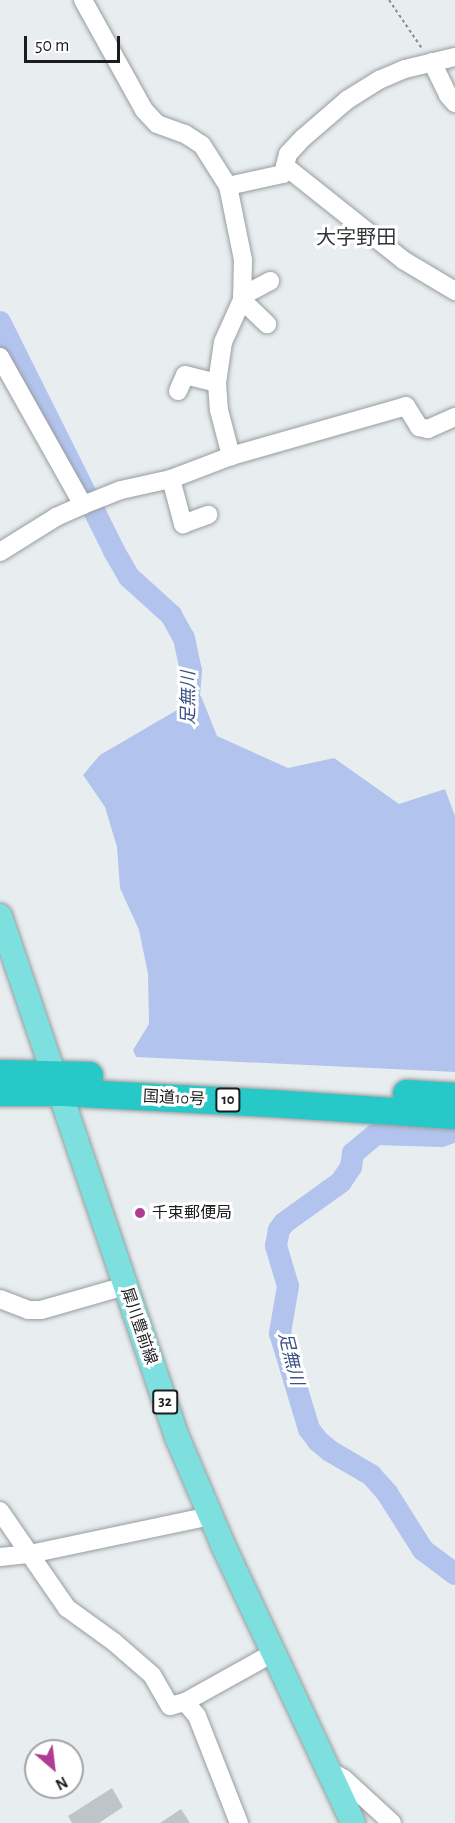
<!DOCTYPE html>
<meta charset="utf-8">
<style>
body{margin:0}
#map{position:relative;width:455px;height:1823px;overflow:hidden;background:#e8eef0;font-family:"Alegreya Sans","Noto Sans JP",sans-serif}
div>[style]{position:absolute}
[style*='--x']{left:calc(var(--x)*1px);top:calc(var(--y)*1px);width:calc(var(--w)*1px);rotate:calc(var(--a)*1deg)}
.water>*{inset:0;background:#b2c4ee}
.river>*{height:22px;margin:-11px;padding:0 11px;transform-origin:11px;border-radius:11px;background:#b2c4ee}
.building>*{inset:0;background:#bfc4c8}
.path>*{height:2px;margin-top:-1px;transform-origin:0;background:repeating-linear-gradient(90deg,#8a8e90 0 3px,transparent 0 6px)}
.roads{filter:drop-shadow(0 0 2px #979d9f) drop-shadow(0 0 2px #979d9f)}
.minor>*{height:18px;margin:-9px;padding:0 9px;transform-origin:9px;border-radius:9px;background:#fff}
.major>*{height:24px;margin:-12px;padding:0 12px;transform-origin:12px;border-radius:12px;background:#7ddfde}
.highway>*{height:27px;margin:-13.5px;padding:0 13.5px;transform-origin:13.5px;border-radius:13.5px;background:#27c9c8}
.dots>*{width:16px;height:16px;translate:-50% -50%;box-sizing:border-box;border:3px solid #fff;border-radius:50%}
span{translate:-50% -50%;white-space:nowrap;text-align:center;line-height:1.15;-webkit-text-stroke:6px #fff;paint-order:stroke}
.shield-label span{padding:2px 4px;background:#fff;border:2px solid;border-radius:4px;-webkit-text-stroke-width:0}
.shield-label{font-size:15px;color:#1a1c1d;font-weight:700}
.street-label{font-size:16px;color:#1a1c1d}
.poi-label{font-size:16px;color:#1a1c1d}
.left{translate:0 -50%;text-align:left}
.water-label{font-size:18px;color:#3c5187;font-style:italic}
.quarter-label{font-size:20px;color:#313638}
.north{position:absolute;left:24px;top:1739px;width:60px;height:60px;box-sizing:border-box;background:#fff;border:2px solid #a3a4a5;border-radius:50%;rotate:152deg;font-size:16px;font-weight:700;line-height:24px;text-align:center;color:#1a1c1d}
.north::after{content:'';display:block;margin:auto;width:21px;height:27px;background:#b03c94;clip-path:polygon(50% 0,100% 100%,50% 72%,0 100%)}
.scale{position:absolute;left:24px;top:36px;width:96px;height:27px;box-sizing:border-box;border:3px solid #1a1c1d;border-top:0;padding-left:8px;font-size:18px;line-height:21px;white-space:nowrap;color:#1a1c1d;-webkit-text-stroke:4px #fff;paint-order:stroke}
</style>
<div id="map">
<div class="water">
<div style="clip-path:polygon(201px 696px,217px 736px,288px 768px,334px 758px,399px 804px,445px 789px,455px 816px,455px 1072px,136px 1057px,133px 1050px,149px 1024px,148px 974px,139px 930px,120px 888px,117px 847px,105px 807px,83px 775px,100px 755px)"></div>
</div>
<div class="river">
<div style="--x:0;--y:322;--w:256;--a:63.5"></div>
<div style="--x:114;--y:551;--w:30;--a:60"></div>
<div style="--x:129;--y:577;--w:57;--a:42.1"></div>
<div style="--x:171;--y:615;--w:26;--a:61"></div>
<div style="--x:184;--y:638;--w:34;--a:78"></div>
<div style="--x:191;--y:671;--w:51;--a:94.5"></div>
<div style="--x:187;--y:722;--w:12;--a:81"></div>
<div style="--x:455;--y:1128;--w:3;--a:90"></div>
<div style="--x:455;--y:1131;--w:15;--a:160"></div>
<div style="--x:441;--y:1136;--w:65;--a:-178.2"></div>
<div style="--x:376;--y:1134;--w:30;--a:140"></div>
<div style="--x:353;--y:1153;--w:14;--a:98"></div>
<div style="--x:351;--y:1167;--w:18;--a:124"></div>
<div style="--x:341;--y:1182;--w:70;--a:144.3"></div>
<div style="--x:284;--y:1223;--w:9;--a:126"></div>
<div style="--x:279;--y:1230;--w:16;--a:101"></div>
<div style="--x:276;--y:1246;--w:42;--a:73.3"></div>
<div style="--x:288;--y:1286;--w:48;--a:99.7"></div>
<div style="--x:280;--y:1333;--w:100;--a:73.2"></div>
<div style="--x:309;--y:1429;--w:15;--a:53"></div>
<div style="--x:318;--y:1441;--w:16;--a:40"></div>
<div style="--x:330;--y:1451;--w:48;--a:30.3"></div>
<div style="--x:371;--y:1475;--w:24;--a:48"></div>
<div style="--x:387;--y:1493;--w:67;--a:57.7"></div>
<div style="--x:423;--y:1550;--w:40;--a:37"></div>
</div>
<div class="building">
<div style="clip-path:polygon(112px 1788px,123px 1807px,99px 1823px,72px 1823px,68px 1816px)"></div>
<div style="clip-path:polygon(181px 1809px,190px 1823px,160px 1823px)"></div>
</div>
<div class="path">
<div style="--x:389;--y:0;--w:60;--a:55.8"></div>
</div>
<div class="roads">
<div class="minor">
<div style="--x:83;--y:0;--w:126;--a:61"></div>
<div style="--x:144;--y:110;--w:19;--a:47"></div>
<div style="--x:157;--y:124;--w:30;--a:20"></div>
<div style="--x:185;--y:134;--w:20;--a:33"></div>
<div style="--x:202;--y:145;--w:49;--a:57.6"></div>
<div style="--x:228;--y:186;--w:76;--a:78.5"></div>
<div style="--x:243;--y:260;--w:40;--a:91.4"></div>
<div style="--x:242;--y:300;--w:46;--a:114.3"></div>
<div style="--x:223;--y:342;--w:41;--a:98.3"></div>
<div style="--x:217;--y:383;--w:27;--a:86"></div>
<div style="--x:219;--y:410;--w:48;--a:75.4"></div>
<div style="--x:432;--y:62;--w:37;--a:64"></div>
<div style="--x:448;--y:95;--w:11;--a:49"></div>
<div style="--x:285;--y:166;--w:151;--a:38.5"></div>
<div style="--x:403;--y:260;--w:61;--a:30.8"></div>
<div style="--x:228;--y:186;--w:56;--a:-12.3"></div>
<div style="--x:283;--y:174;--w:21;--a:-76"></div>
<div style="--x:288;--y:154;--w:22;--a:-47"></div>
<div style="--x:303;--y:138;--w:58;--a:-40.8"></div>
<div style="--x:347;--y:100;--w:38;--a:-32"></div>
<div style="--x:379;--y:80;--w:28;--a:-23"></div>
<div style="--x:405;--y:69;--w:51;--a:-13.5"></div>
<div style="--x:242;--y:296;--w:32;--a:-28"></div>
<div style="--x:242;--y:300;--w:35;--a:44"></div>
<div style="--x:0;--y:357;--w:170;--a:60.7"></div>
<div style="--x:178;--y:391;--w:17;--a:-66"></div>
<div style="--x:185;--y:375;--w:33;--a:14"></div>
<div style="--x:171;--y:479;--w:47;--a:75.1"></div>
<div style="--x:183;--y:524;--w:27;--a:-20"></div>
<div style="--x:0;--y:552;--w:66;--a:-32"></div>
<div style="--x:56;--y:517;--w:30;--a:-24"></div>
<div style="--x:83;--y:505;--w:41;--a:-21.5"></div>
<div style="--x:121;--y:490;--w:51;--a:-12.4"></div>
<div style="--x:171;--y:479;--w:64;--a:-21"></div>
<div style="--x:231;--y:456;--w:182;--a:-15.9"></div>
<div style="--x:406;--y:406;--w:25;--a:58"></div>
<div style="--x:419;--y:427;--w:9;--a:13"></div>
<div style="--x:428;--y:429;--w:30;--a:-24"></div>
<div style="--x:0;--y:1299;--w:30;--a:21"></div>
<div style="--x:28;--y:1310;--w:13;--a:0"></div>
<div style="--x:41;--y:1310;--w:87;--a:-15.9"></div>
<div style="--x:0;--y:1511;--w:118;--a:55.4"></div>
<div style="--x:67;--y:1608;--w:58;--a:35.9"></div>
<div style="--x:114;--y:1642;--w:50;--a:41"></div>
<div style="--x:152;--y:1675;--w:36;--a:60"></div>
<div style="--x:170;--y:1706;--w:16;--a:-15"></div>
<div style="--x:185;--y:1702;--w:101;--a:-29.1"></div>
<div style="--x:0;--y:1557;--w:30;--a:-6"></div>
<div style="--x:30;--y:1554;--w:185;--a:-11.9"></div>
<div style="--x:185;--y:1702;--w:18;--a:49"></div>
<div style="--x:197;--y:1716;--w:115;--a:68.6"></div>
<div style="--x:328;--y:1770;--w:18;--a:29"></div>
<div style="--x:344;--y:1779;--w:65;--a:42.5"></div>
</div>
<div class="major">
<div style="--x:0;--y:916;--w:550;--a:71.24"></div>
<div style="--x:177;--y:1437;--w:117;--a:66.9"></div>
<div style="--x:223;--y:1545;--w:307;--a:64.9"></div>
</div>
<div class="highway">
<div style="--x:0;--y:1073;--w:89;--a:1.3"></div>
<div style="--x:0;--y:1092;--w:61;--a:0"></div>
<div style="--x:61;--y:1092;--w:211;--a:3"></div>
<div style="--x:272;--y:1103;--w:183;--a:3.8"></div>
<div style="--x:406;--y:1093;--w:49;--a:3.5"></div>
</div>
</div>
<div class="dots">
<div style="left:140px;top:1213px;background:#b03c94"></div>
</div>
<div class="shield-label">
<span style="left:228px;top:1100px">10</span>
<span style="left:165px;top:1402px">32</span>
</div>
<div class="street-label">
<span style="left:174px;top:1098px;rotate:3deg">国道10号</span>
<span style="left:139px;top:1326px;rotate:71deg">犀川豊前線</span>
</div>
<div class="poi-label">
<span class="left" style="left:152px;top:1213px">千束郵便局</span>
</div>
<div class="water-label">
<span style="left:189px;top:698px;rotate:-90deg">足無川</span>
<span style="left:290px;top:1359px;rotate:76deg">足無川</span>
</div>
<div class="quarter-label">
<span style="left:356px;top:238px">大字野田</span>
</div>
<div class="north">N</div>
<div class="scale">50 m</div>
</div>
